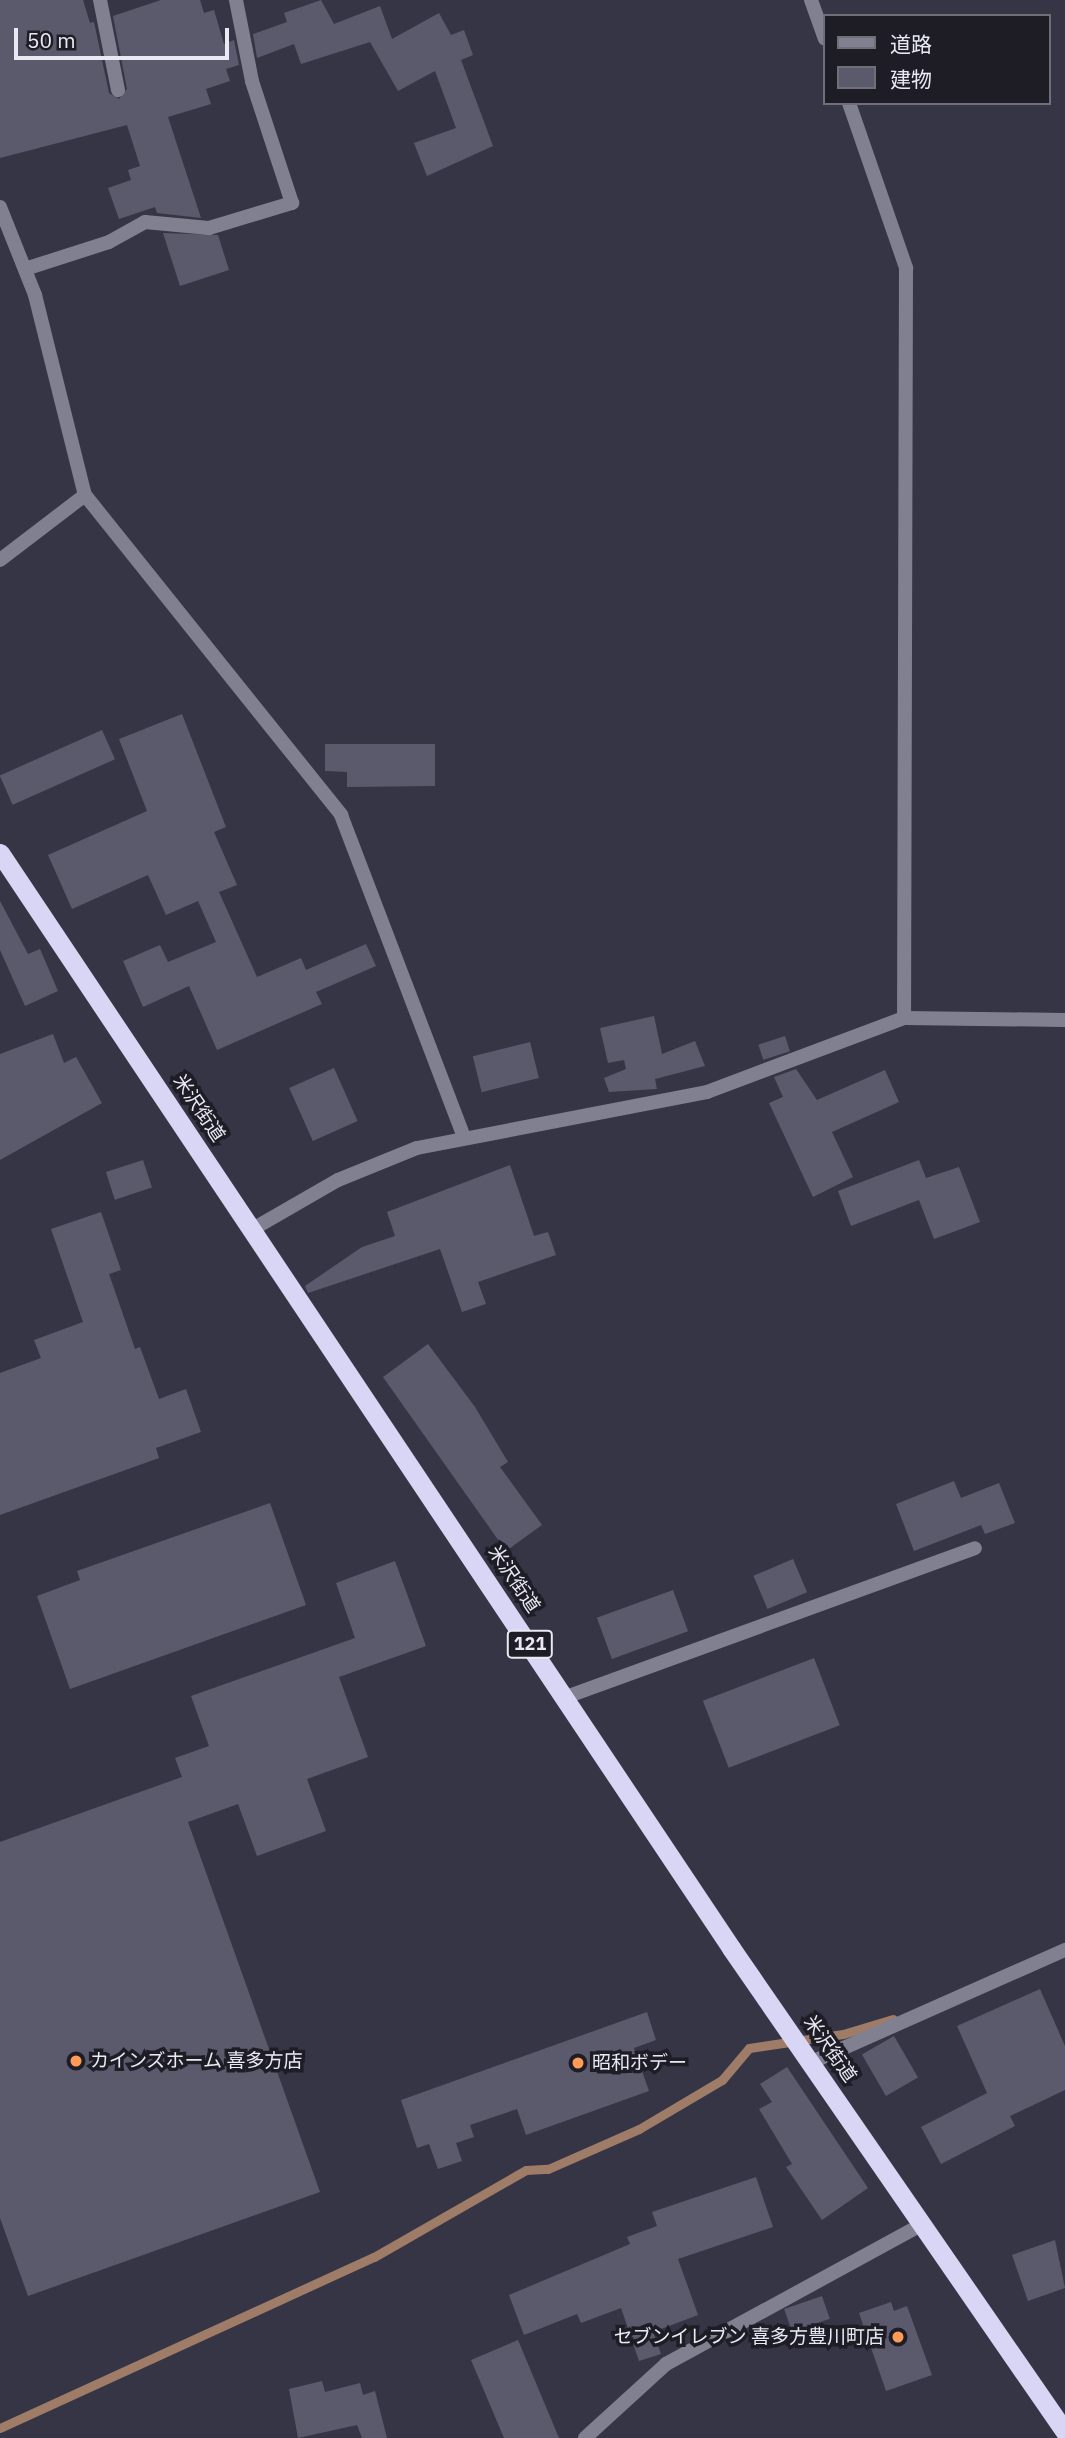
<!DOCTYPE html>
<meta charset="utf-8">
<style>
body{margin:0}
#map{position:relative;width:1065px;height:2438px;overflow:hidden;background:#363546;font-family:"IBM Plex Sans","Noto Sans JP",sans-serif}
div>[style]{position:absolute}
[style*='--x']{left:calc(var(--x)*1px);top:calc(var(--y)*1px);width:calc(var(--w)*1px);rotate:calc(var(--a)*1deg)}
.stream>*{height:9px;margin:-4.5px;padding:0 4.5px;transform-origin:4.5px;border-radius:4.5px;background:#9f7c67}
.building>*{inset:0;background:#5b5a6d;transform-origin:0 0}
.minor>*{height:14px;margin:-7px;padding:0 7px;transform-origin:7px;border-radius:7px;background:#808090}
.trunk>*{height:19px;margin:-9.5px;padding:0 9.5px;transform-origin:9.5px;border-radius:9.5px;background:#d8d6f4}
.dots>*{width:19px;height:19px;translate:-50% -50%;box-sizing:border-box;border:4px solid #1e1d26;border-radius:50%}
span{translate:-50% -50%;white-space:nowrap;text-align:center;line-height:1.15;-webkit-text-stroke:7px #1e1d26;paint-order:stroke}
.shield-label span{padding:2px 5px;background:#1e1d26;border:2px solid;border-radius:5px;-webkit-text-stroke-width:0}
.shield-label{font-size:18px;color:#e9e9f4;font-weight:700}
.street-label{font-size:19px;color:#e9e9f4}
.poi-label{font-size:19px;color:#e9e9f4}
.left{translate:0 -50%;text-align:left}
.right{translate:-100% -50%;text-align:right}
.legend{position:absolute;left:823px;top:14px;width:228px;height:91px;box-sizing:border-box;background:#1e1d26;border:2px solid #6f6f78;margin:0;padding:9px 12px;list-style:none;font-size:21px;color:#e9e9f4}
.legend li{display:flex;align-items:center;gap:14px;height:35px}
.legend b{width:35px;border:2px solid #6f6f78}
.scale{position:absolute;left:14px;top:28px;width:215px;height:32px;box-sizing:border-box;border:4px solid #e9e9f4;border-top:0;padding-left:9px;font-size:21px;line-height:24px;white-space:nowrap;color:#e9e9f4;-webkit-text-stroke:5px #1e1d26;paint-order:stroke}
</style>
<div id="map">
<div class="stream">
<div style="--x:0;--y:2428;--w:411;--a:-24.6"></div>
<div style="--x:374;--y:2257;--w:175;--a:-29.8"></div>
<div style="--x:526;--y:2170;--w:22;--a:-3"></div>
<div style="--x:548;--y:2169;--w:99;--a:-23.7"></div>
<div style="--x:639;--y:2129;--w:96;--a:-30.6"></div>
<div style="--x:722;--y:2080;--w:42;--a:-49.8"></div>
<div style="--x:749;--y:2048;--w:95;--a:-8.5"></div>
<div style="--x:843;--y:2034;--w:52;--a:-16.7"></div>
</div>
<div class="building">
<div style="clip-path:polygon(0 0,83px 0,90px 23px,94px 22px,109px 93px,119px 99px,127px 89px,113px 16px,161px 0,200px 0,204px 13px,214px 10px,224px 44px,234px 40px,239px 65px,226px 69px,230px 81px,206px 89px,211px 104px,168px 117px,201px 218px,157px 213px,155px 207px,119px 219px,108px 188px,131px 180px,128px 170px,140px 166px,127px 125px,0 158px)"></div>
<div style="clip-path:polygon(321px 0,334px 24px,380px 6px,392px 39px,439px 13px,451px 35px,464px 30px,473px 55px,461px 60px,493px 146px,427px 176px,414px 143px,456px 128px,435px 71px,398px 91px,370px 42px,301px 64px,294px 44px,257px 58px,253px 34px,287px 22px,284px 13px)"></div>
<div style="clip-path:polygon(163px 233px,218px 235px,229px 270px,180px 286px)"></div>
<div style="clip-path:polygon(182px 714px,226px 827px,214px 832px,237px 885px,219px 892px,257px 977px,301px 958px,306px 970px,366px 944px,376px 966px,316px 992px,322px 1004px,217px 1050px,189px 986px,143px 1007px,123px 961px,160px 945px,168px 962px,216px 942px,198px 901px,166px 915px,148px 875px,72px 909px,48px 855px,147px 811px,119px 739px)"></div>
<div style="left:102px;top:730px;width:32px;height:112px;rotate:66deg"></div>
<div style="clip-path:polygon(325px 744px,435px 744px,435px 786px,347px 787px,347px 772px,325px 771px)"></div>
<div style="clip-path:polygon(0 901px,28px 954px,40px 949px,58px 991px,25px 1006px,0 950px)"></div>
<div style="clip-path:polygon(654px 1016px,662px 1054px,695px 1041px,705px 1066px,655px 1079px,657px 1089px,609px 1092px,604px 1078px,626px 1069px,624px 1060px,608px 1063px,600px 1028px)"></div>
<div style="clip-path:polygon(53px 1034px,64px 1063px,76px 1057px,102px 1103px,0 1160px,0 1054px)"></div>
<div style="left:785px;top:1036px;width:16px;height:28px;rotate:72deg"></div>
<div style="left:530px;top:1042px;width:37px;height:59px;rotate:76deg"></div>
<div style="left:334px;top:1068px;width:58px;height:49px;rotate:66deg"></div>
<div style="clip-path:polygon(796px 1069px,817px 1100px,885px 1070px,899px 1102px,832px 1132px,853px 1177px,813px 1197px,769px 1103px,783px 1097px,774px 1077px)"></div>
<div style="left:143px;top:1160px;width:29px;height:39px;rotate:72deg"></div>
<div style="clip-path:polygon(919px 1160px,926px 1178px,959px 1167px,980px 1222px,934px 1239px,919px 1200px,851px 1226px,838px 1191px)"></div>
<div style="clip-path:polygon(510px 1165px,534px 1236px,548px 1232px,556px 1255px,478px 1282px,486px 1304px,462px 1312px,440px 1249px,308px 1293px,305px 1286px,362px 1247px,395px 1236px,387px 1212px)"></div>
<div style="clip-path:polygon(101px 1212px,121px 1270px,109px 1274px,135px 1349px,140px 1347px,159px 1399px,186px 1389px,201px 1432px,156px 1448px,159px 1458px,0 1515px,0 1373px,41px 1358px,34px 1340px,83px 1322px,51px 1229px)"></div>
<div style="clip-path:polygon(428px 1344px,475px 1407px,508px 1462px,500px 1467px,542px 1525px,506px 1551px,383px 1377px)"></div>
<div style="clip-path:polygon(954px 1481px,961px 1498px,999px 1483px,1015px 1523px,985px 1534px,981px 1525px,914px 1551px,896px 1504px)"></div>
<div style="clip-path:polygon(270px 1503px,306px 1605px,70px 1689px,37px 1596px,80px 1580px,77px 1571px)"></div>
<div style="left:793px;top:1559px;width:36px;height:43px;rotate:67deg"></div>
<div style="clip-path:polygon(395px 1561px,426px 1646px,339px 1677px,368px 1757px,307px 1779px,326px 1831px,257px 1856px,238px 1804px,188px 1822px,320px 2192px,28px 2296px,0 2218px,0 1842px,182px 1777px,175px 1758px,209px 1746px,191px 1696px,355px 1638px,336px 1583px)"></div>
<div style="left:673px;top:1590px;width:44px;height:81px;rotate:70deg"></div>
<div style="left:814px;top:1658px;width:72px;height:119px;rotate:69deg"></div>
<div style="clip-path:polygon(1040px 1989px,1065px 2046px,1065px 2090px,1010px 2116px,1015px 2126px,941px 2164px,921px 2127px,987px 2093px,957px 2026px)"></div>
<div style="clip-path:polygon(647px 2012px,656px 2040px,634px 2048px,649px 2091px,526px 2135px,517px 2109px,470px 2125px,474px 2137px,456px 2143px,462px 2161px,438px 2169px,429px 2144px,417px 2148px,401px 2100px)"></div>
<div style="left:894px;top:2036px;width:48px;height:37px;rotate:60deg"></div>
<div style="clip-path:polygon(787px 2067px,868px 2188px,822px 2220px,786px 2167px,792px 2164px,759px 2109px,772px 2102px,760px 2084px)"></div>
<div style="clip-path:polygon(756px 2177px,773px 2227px,678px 2259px,698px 2315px,653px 2332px,661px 2354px,639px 2361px,621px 2308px,581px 2323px,577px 2314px,524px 2335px,509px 2295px,630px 2244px,627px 2237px,657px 2226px,652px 2212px)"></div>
<div style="clip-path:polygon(1055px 2240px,1065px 2288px,1028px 2301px,1012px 2255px)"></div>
<div style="left:822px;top:2296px;width:24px;height:40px;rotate:71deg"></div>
<div style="clip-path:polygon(891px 2302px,894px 2311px,907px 2306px,932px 2375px,886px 2391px,859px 2313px)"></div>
<div style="clip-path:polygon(518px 2340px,559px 2438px,504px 2438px,471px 2360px)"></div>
<div style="clip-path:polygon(322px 2381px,325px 2392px,360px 2383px,363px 2395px,375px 2391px,387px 2438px,362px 2438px,357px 2425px,298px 2438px,289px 2389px)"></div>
</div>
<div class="minor">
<div style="--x:100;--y:0;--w:92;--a:78.7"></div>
<div style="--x:811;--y:0;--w:41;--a:70.3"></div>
<div style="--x:849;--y:103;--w:175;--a:70.9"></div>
<div style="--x:906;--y:268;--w:750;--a:90.15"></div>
<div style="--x:0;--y:207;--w:95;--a:68.3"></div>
<div style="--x:35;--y:295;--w:206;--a:76"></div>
<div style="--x:85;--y:495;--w:410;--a:51.3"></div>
<div style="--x:341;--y:815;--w:339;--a:69.1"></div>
<div style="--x:25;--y:269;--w:88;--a:-17.8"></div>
<div style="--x:109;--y:242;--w:41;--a:-29.1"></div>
<div style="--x:145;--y:222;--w:64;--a:5.4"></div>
<div style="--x:209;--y:228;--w:87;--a:-16.8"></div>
<div style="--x:292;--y:203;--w:128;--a:-108.2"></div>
<div style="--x:252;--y:81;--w:83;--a:-101.2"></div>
<div style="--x:0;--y:560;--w:107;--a:-37.4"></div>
<div style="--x:253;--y:1229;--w:98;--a:-30"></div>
<div style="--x:338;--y:1180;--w:85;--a:-22.1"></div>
<div style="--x:417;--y:1148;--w:295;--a:-10.9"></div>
<div style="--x:707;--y:1092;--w:210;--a:-20.6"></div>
<div style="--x:904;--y:1018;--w:161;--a:0.7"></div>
<div style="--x:566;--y:1697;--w:435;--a:-20"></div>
<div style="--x:812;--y:2062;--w:277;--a:-23.9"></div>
<div style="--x:585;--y:2438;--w:110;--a:-42.4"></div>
<div style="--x:666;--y:2364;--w:290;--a:-28.6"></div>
</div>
<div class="trunk">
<div style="--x:0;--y:853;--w:1317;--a:56.27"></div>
<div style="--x:731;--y:1948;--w:588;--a:55.39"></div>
</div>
<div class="dots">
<div style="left:76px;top:2061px;background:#fe9b59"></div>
<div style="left:578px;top:2063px;background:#fe9b59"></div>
<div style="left:898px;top:2337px;background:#fe9b59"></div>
</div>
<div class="shield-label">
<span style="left:530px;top:1644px">121</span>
</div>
<div class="street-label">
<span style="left:199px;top:1108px;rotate:56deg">米沢街道</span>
<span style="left:514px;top:1579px;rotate:56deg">米沢街道</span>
<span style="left:830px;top:2049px;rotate:55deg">米沢街道</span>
</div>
<div class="poi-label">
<span class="left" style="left:90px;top:2061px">カインズホーム 喜多方店</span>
<span class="left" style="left:592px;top:2063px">昭和ボデー</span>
<span class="right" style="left:884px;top:2337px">セブンイレブン 喜多方豊川町店</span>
</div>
<ul class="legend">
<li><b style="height:9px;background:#808090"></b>道路</li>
<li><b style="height:19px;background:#5b5a6d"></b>建物</li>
</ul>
<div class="scale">50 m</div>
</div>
